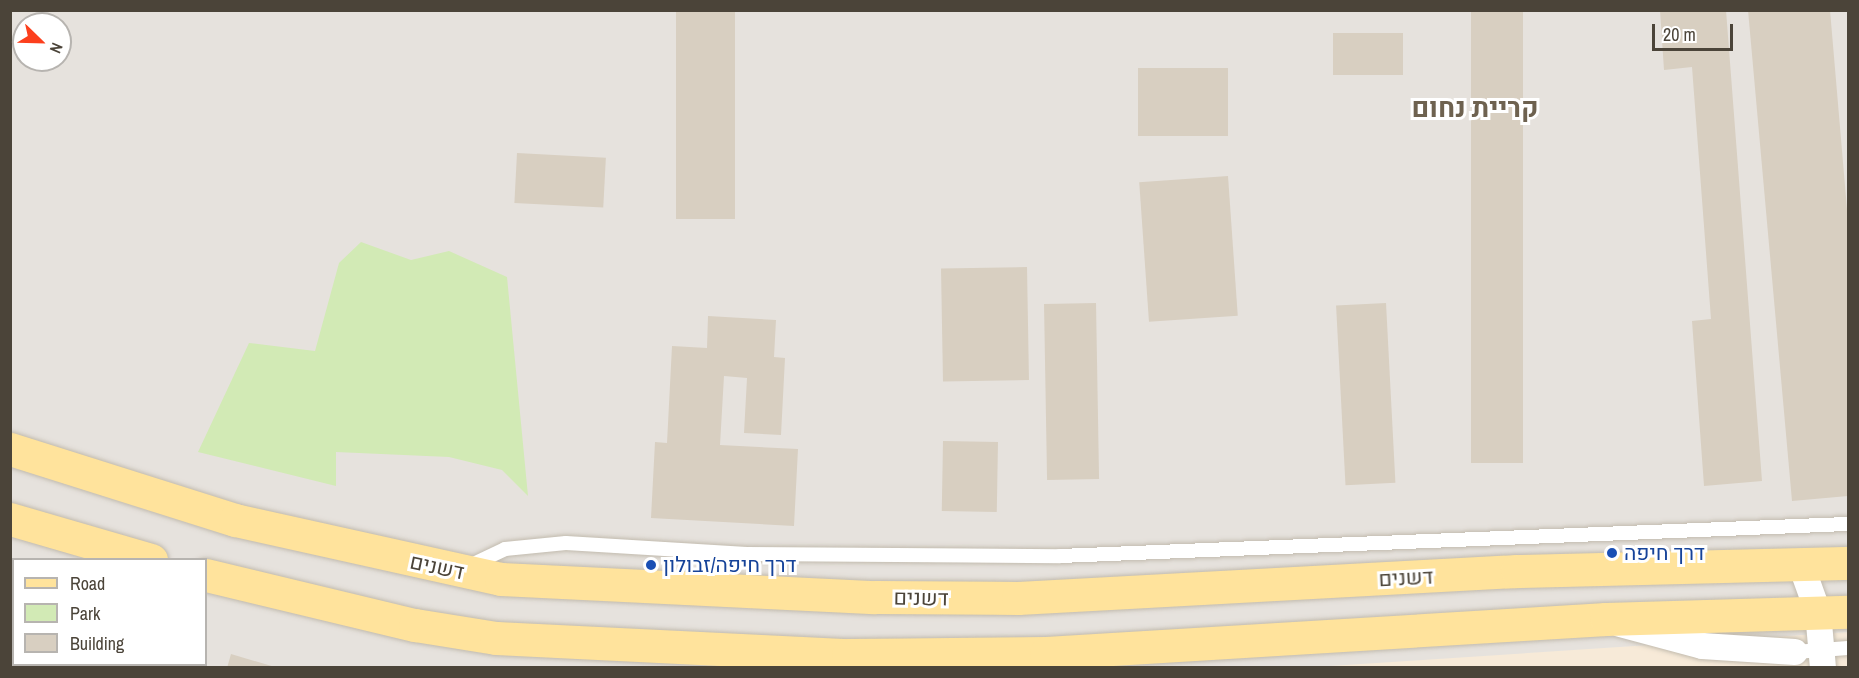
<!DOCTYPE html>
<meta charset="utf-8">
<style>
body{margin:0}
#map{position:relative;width:1859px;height:678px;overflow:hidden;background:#f6f3ec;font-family:"Archivo Narrow",Heebo,sans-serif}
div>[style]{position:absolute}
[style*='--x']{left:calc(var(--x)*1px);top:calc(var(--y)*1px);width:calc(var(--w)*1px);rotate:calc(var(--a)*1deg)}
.commercial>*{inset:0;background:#f7ead8}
.industrial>*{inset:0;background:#e6e2dd}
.green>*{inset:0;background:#d2eab5}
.building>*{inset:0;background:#d8cfc1;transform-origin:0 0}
.roads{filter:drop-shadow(0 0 2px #c2bbae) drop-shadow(0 0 2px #c2bbae)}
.lane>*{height:14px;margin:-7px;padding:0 7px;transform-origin:7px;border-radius:7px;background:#fff}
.street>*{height:26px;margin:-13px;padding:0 13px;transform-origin:13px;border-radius:13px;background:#fff}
.primary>*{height:33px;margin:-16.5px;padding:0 16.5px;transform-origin:16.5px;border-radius:16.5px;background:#ffe39c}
.dots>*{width:16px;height:16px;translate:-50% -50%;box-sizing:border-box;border:3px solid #fff;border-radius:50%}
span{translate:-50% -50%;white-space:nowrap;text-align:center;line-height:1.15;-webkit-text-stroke:6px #fff;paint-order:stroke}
.transit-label{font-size:21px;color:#164399}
.left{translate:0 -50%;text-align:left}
.street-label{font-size:21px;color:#4b4439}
.district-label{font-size:27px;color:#6e6250;font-weight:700}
.frame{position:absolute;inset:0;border:12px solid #4b4439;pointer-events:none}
.legend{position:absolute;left:12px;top:558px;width:195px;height:108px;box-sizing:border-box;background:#fff;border:2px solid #b7b4b0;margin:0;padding:8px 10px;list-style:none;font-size:18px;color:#4b4439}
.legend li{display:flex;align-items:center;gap:12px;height:30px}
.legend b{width:30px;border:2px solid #b7b4b0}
.north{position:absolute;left:12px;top:12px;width:60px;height:60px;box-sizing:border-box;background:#fff;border:2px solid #b7b4b0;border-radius:50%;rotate:113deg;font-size:16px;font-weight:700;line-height:24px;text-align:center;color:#4b4439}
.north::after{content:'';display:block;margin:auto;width:21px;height:27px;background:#fc3f1d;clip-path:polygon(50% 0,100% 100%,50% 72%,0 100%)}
.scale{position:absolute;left:1652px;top:24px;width:81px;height:27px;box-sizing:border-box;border:3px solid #4b4439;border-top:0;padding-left:8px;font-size:18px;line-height:21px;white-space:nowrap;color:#4b4439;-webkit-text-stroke:4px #fff;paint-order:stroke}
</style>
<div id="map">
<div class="commercial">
<div style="clip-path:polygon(1848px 632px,1848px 667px,1300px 667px)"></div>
</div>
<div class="industrial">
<div style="clip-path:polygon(evenodd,10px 11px,1848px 11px,1848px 632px,1300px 668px,11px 667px,10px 11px,24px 24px,60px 24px,60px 60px,24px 60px,24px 24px,10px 11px,14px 560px,206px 560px,206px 664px,14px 664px,14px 560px)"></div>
</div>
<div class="green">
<div style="clip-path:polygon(361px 242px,411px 260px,449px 251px,507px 277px,528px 496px,502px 470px,449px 457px,336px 452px,336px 486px,198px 452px,249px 343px,315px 351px,339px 263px)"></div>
<div style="clip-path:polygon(13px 626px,14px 664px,124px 666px,11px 667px)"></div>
</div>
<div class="building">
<div style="left:676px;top:10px;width:59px;height:209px"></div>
<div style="left:1471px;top:10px;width:52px;height:453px"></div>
<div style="clip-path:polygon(1660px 10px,1726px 10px,1762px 481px,1704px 486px,1692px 321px,1711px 319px,1692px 67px,1664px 70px)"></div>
<div style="clip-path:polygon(1748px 10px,1830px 10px,1848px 221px,1848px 496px,1792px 501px)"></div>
<div style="left:1333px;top:33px;width:70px;height:42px"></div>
<div style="left:1228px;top:68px;width:68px;height:90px;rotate:90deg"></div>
<div style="left:517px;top:153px;width:89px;height:50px;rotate:3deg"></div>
<div style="left:1228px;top:176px;width:140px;height:89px;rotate:86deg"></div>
<div style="left:1027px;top:267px;width:113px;height:86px;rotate:89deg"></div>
<div style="left:1096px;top:303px;width:176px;height:52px;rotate:89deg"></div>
<div style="left:1386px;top:303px;width:180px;height:50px;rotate:87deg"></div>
<div style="clip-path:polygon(708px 316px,776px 320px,774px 357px,785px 358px,781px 435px,744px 433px,747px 378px,724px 376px,720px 445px,798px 449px,794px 526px,651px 518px,655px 442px,667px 443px,672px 346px,707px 348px)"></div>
<div style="left:943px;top:441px;width:55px;height:70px;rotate:1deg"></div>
<div style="clip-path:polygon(231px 654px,275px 667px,275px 668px,227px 668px)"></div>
</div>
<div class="roads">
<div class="lane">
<div style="--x:467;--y:567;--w:42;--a:-25.3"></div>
<div style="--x:505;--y:549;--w:61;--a:-5.6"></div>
<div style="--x:566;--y:543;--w:181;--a:3.5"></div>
<div style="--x:747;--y:554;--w:313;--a:0.4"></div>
<div style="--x:1060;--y:556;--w:789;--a:-2.33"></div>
<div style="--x:1795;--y:652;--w:53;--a:-4.3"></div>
</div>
<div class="street">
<div style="--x:1801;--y:565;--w:50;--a:70.1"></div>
<div style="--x:1818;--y:612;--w:56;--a:84.9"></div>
<div style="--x:1620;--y:624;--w:85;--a:15"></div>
<div style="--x:1702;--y:646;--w:93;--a:3.7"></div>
</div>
<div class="primary">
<div style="--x:10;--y:449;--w:236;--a:17.5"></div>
<div style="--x:235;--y:520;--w:272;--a:12.5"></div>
<div style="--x:501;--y:579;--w:374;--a:2.8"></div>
<div style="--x:875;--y:597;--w:143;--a:0.4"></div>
<div style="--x:1018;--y:598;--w:500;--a:-3.1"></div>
<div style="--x:1517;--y:571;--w:331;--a:-1.4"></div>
<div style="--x:10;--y:519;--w:147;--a:16.2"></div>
<div style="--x:206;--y:575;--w:215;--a:13.5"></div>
<div style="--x:415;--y:625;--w:82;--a:9.1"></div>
<div style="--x:496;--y:638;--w:352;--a:2.8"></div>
<div style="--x:848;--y:655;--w:198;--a:-0.6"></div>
<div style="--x:1046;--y:653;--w:561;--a:-3.47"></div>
<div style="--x:1606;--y:619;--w:242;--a:-1.7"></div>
</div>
</div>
<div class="dots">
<div style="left:1612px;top:553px;background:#1a4fb4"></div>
<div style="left:651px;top:565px;background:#1a4fb4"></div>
</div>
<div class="transit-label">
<span class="left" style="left:1624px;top:553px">דרך חיפה</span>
<span class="left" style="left:663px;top:565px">דרך חיפה/זבולון</span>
</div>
<div class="street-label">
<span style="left:437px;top:567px;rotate:12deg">דשנים</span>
<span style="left:1406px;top:578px;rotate:-3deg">דשנים</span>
<span style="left:921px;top:598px;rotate:1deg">דשנים</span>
</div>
<div class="district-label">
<span style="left:1475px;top:108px">קריית נחום</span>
</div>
<div class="frame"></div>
<ul class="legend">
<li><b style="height:8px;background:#ffe39c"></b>Road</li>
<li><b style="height:16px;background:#d2eab5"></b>Park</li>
<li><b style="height:16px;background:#d8cfc1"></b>Building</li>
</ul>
<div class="north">N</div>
<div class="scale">20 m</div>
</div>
